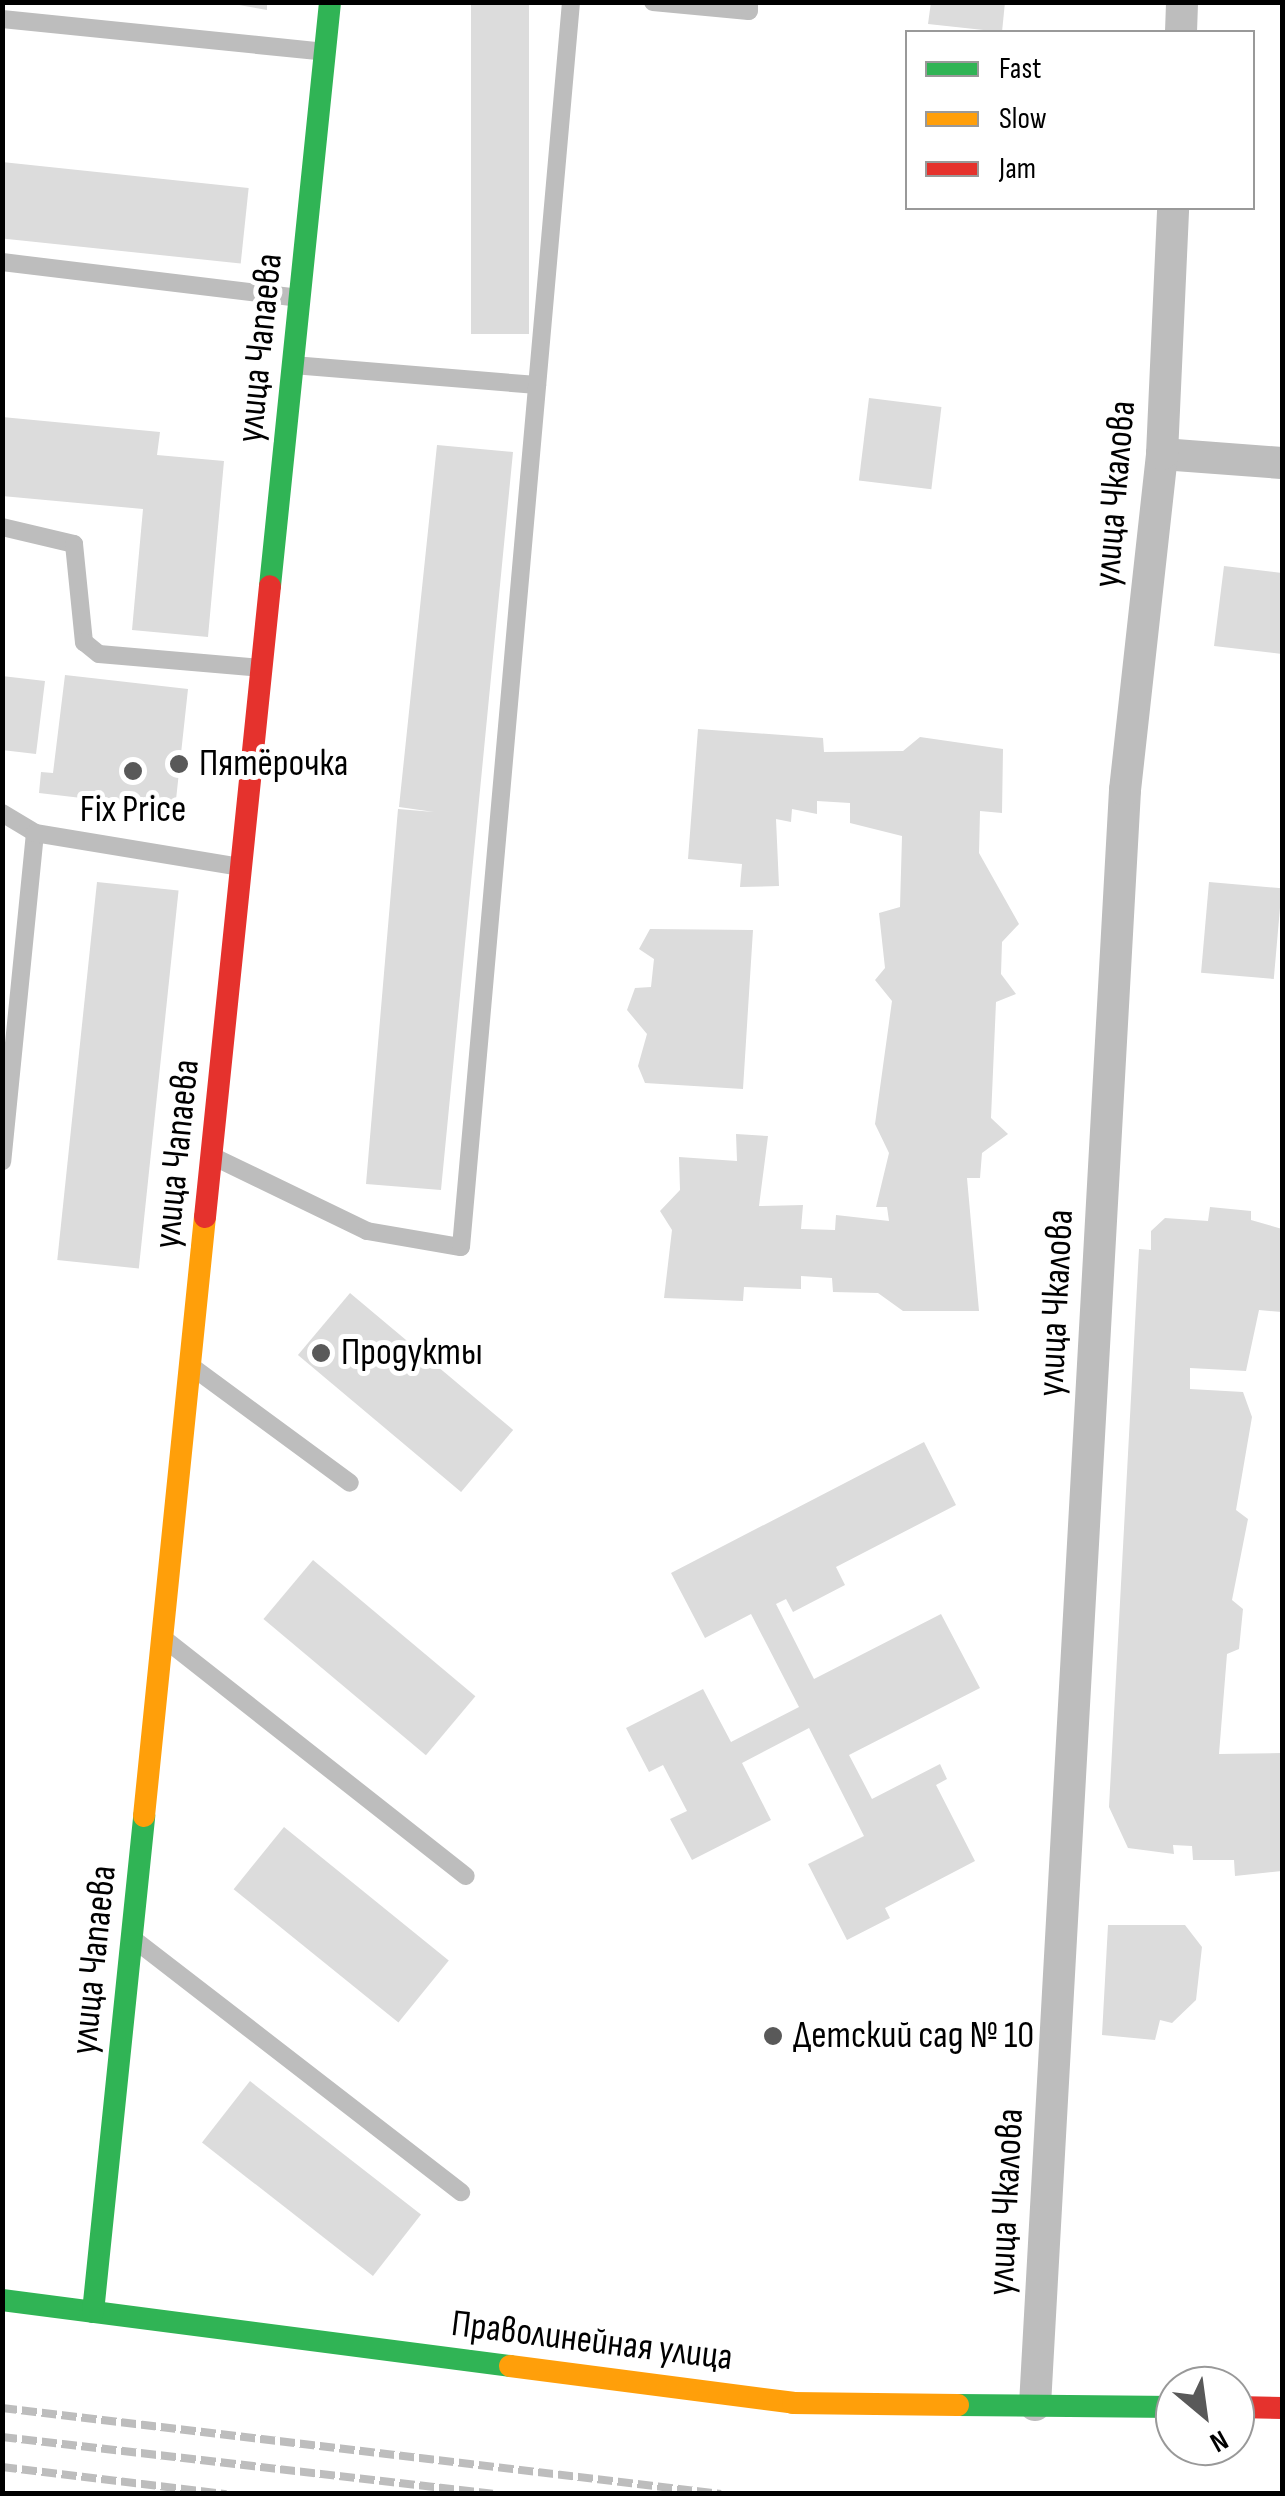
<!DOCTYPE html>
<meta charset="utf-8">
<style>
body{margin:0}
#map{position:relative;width:1285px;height:2496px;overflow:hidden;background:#fff;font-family:"Sofia Sans Condensed",sans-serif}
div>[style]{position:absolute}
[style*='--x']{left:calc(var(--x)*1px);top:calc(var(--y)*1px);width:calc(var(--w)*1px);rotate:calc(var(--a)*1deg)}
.building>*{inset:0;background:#dcdcdc;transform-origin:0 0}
.lane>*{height:18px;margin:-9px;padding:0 9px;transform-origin:9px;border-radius:9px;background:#bdbdbd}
.street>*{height:32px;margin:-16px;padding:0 16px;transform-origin:16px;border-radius:16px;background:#bdbdbd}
.fast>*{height:22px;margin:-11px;padding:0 11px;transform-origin:11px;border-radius:11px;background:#30b455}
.slow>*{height:22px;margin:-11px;padding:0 11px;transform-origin:11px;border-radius:11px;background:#ff9f0a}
.jam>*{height:22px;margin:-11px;padding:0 11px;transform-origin:11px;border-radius:11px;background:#e5322d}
.rail>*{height:8px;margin-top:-4px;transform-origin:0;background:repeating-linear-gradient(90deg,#bdbdbd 0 15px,transparent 0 20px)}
.dots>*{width:28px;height:28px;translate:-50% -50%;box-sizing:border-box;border:5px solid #fff;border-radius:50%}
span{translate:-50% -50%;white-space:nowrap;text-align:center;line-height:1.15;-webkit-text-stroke:10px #fff;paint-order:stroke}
.street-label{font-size:38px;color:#000}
.poi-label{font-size:38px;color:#000}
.left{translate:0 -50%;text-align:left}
.frame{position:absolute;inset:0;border:5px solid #000;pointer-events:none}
.legend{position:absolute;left:905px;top:30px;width:350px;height:180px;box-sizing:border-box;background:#fff;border:2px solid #999;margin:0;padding:12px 18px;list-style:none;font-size:30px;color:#000}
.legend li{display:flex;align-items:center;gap:20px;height:50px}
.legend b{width:50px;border:2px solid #999}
.north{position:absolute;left:1155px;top:2366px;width:100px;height:100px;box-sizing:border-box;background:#fff;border:2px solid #999;border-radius:50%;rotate:151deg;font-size:28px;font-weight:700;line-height:40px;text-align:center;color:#000}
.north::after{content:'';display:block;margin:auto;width:35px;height:45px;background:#595959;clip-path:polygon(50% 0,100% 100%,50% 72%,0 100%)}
</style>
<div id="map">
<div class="building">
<div style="clip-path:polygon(222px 2px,267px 2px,267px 10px)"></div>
<div style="left:471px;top:2px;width:58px;height:332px"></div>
<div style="clip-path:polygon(931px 2px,1005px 2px,1002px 32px,928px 24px)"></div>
<div style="left:2px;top:162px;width:248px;height:76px;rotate:6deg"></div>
<div style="left:869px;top:398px;width:73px;height:83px;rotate:7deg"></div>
<div style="clip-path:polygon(2px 417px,160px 432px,157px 455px,224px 461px,208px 637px,132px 630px,143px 509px,2px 496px)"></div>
<div style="clip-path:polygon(437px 445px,513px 452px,441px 1190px,366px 1184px,398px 809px,434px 812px,399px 807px)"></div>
<div style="clip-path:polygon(1224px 566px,1282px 573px,1282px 654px,1214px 646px)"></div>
<div style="clip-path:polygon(65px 675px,188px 689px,175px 809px,39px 793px,41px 772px,53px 773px)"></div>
<div style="clip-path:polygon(2px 676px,45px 681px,36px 754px,2px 750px)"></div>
<div style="clip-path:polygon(698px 729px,823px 738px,824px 752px,903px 751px,920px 737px,1003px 749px,1002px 813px,980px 811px,979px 853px,1019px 924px,1002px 942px,1001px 974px,1016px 994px,996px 1002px,991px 1118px,1008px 1134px,982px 1153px,980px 1178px,967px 1178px,979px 1311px,903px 1311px,878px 1293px,833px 1292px,832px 1278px,801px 1276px,801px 1289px,744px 1287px,743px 1301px,664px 1298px,672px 1230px,660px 1211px,680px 1190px,679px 1157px,737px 1161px,736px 1134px,768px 1136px,759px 1206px,803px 1205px,801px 1229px,835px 1230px,836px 1215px,889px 1221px,887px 1207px,876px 1207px,889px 1153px,875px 1124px,892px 1001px,875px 980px,885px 968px,879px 913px,900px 907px,902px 836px,850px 823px,850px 803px,817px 801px,817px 814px,792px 809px,791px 822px,776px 819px,779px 886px,740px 887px,742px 864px,688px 859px)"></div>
<div style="left:97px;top:882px;width:82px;height:380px;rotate:6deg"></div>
<div style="left:1209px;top:882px;width:73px;height:91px;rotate:5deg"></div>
<div style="clip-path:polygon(650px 929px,753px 930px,743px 1089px,645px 1083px,638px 1066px,647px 1034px,627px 1010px,635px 988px,651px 987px,654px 959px,639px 949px)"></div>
<div style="clip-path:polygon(1210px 1207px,1251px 1211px,1251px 1220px,1282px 1229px,1282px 1312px,1259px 1310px,1246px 1371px,1190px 1368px,1190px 1389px,1243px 1392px,1252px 1417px,1236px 1510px,1248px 1519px,1232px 1600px,1243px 1609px,1239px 1649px,1227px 1654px,1219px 1754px,1282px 1753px,1282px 1871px,1235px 1876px,1234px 1860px,1193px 1860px,1192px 1846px,1173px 1845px,1174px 1854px,1128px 1848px,1109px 1807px,1139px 1249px,1151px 1250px,1151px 1231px,1165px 1218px,1208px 1221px)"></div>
<div style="left:350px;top:1293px;width:213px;height:81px;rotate:40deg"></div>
<div style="clip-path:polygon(924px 1442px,956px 1505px,836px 1567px,845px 1585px,793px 1612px,786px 1599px,776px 1604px,814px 1679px,941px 1614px,980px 1688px,849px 1755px,872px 1799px,940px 1764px,947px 1779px,936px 1785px,975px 1861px,885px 1908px,890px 1918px,847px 1940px,808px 1864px,864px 1836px,809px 1728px,742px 1763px,771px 1820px,692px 1860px,670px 1819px,687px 1811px,663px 1765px,649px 1772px,626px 1728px,703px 1689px,731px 1742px,799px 1707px,751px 1614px,705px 1638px,671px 1573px)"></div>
<div style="left:313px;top:1560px;width:212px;height:77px;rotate:40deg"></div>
<div style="left:284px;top:1827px;width:212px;height:80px;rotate:39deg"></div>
<div style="clip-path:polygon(1108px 1925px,1185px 1925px,1202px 1947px,1196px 2000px,1172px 2023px,1160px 2020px,1155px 2040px,1102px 2035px)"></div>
<div style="left:250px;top:2081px;width:217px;height:78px;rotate:38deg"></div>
</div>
<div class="lane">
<div style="--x:653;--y:2;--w:96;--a:5.4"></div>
<div style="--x:749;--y:11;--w:9;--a:-90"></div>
<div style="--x:2;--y:19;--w:325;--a:5.8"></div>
<div style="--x:2;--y:262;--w:300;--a:6.9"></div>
<div style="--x:293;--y:365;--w:245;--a:4.7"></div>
<div style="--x:2;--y:527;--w:74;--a:13.3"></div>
<div style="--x:74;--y:544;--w:99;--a:84.2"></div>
<div style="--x:84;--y:642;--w:19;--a:39"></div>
<div style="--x:99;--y:654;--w:163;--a:4.9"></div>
<div style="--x:2;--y:813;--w:39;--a:31"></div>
<div style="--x:35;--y:833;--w:330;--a:95.7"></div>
<div style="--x:35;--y:833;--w:209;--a:9.4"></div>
<div style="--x:212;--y:1156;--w:172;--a:25.8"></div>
<div style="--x:367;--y:1231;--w:95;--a:9.7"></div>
<div style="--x:461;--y:1247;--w:1250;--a:-84.95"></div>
<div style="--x:195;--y:1369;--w:192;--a:36.3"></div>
<div style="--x:167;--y:1641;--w:380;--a:38.2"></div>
<div style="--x:136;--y:1941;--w:411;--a:37.7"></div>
</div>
<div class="street">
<div style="--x:1181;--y:32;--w:30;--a:-88"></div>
<div style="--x:1162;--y:454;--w:120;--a:4.3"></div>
<div style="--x:1035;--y:2405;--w:1618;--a:-86.81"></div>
<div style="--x:1125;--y:790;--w:338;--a:-83.7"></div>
<div style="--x:1162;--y:454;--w:246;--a:-87.4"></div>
</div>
<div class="fast">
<div style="--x:270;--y:586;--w:587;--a:-84.13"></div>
<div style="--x:2;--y:2300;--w:512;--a:7.4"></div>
<div style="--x:93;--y:2312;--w:499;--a:-84.1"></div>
<div style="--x:958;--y:2405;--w:217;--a:0.5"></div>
</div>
<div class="slow">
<div style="--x:144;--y:1816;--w:602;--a:-84.19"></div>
<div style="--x:510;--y:2366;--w:285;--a:7.4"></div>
<div style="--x:793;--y:2403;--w:165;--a:0.7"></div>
</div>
<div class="jam">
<div style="--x:205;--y:1217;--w:634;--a:-84.12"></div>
<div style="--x:1235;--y:2407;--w:47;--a:1.2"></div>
</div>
<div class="rail">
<div style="--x:2;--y:2408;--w:724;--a:6.82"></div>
<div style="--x:2;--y:2437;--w:494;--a:6.6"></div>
<div style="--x:2;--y:2467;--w:226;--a:6.9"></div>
</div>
<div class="dots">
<div style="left:179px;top:764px;background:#595959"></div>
<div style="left:133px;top:771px;background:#595959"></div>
<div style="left:321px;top:1353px;background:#595959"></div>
<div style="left:773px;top:2036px;background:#595959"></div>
</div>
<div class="street-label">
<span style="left:260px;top:348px;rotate:-84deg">улица Чапаева</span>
<span style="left:1115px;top:494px;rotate:-85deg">улица Чкалова</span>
<span style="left:177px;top:1154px;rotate:-84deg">улица Чапаева</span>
<span style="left:1056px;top:1303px;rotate:-87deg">улица Чкалова</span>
<span style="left:94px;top:1960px;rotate:-84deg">улица Чапаева</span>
<span style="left:1006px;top:2202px;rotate:-87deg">улица Чкалова</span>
<span style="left:592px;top:2341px;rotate:7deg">Праволинейная улица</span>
</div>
<div class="poi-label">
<span class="left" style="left:199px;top:764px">Пятёрочка</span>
<span style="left:133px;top:810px">Fix Price</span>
<span class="left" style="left:341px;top:1353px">Продукты</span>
<span class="left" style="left:793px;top:2036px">Детский сад № 10</span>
</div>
<div class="frame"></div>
<ul class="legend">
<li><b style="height:12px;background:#30b455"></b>Fast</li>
<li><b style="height:12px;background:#ff9f0a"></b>Slow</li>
<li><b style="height:12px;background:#e5322d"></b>Jam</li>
</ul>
<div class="north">N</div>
</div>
